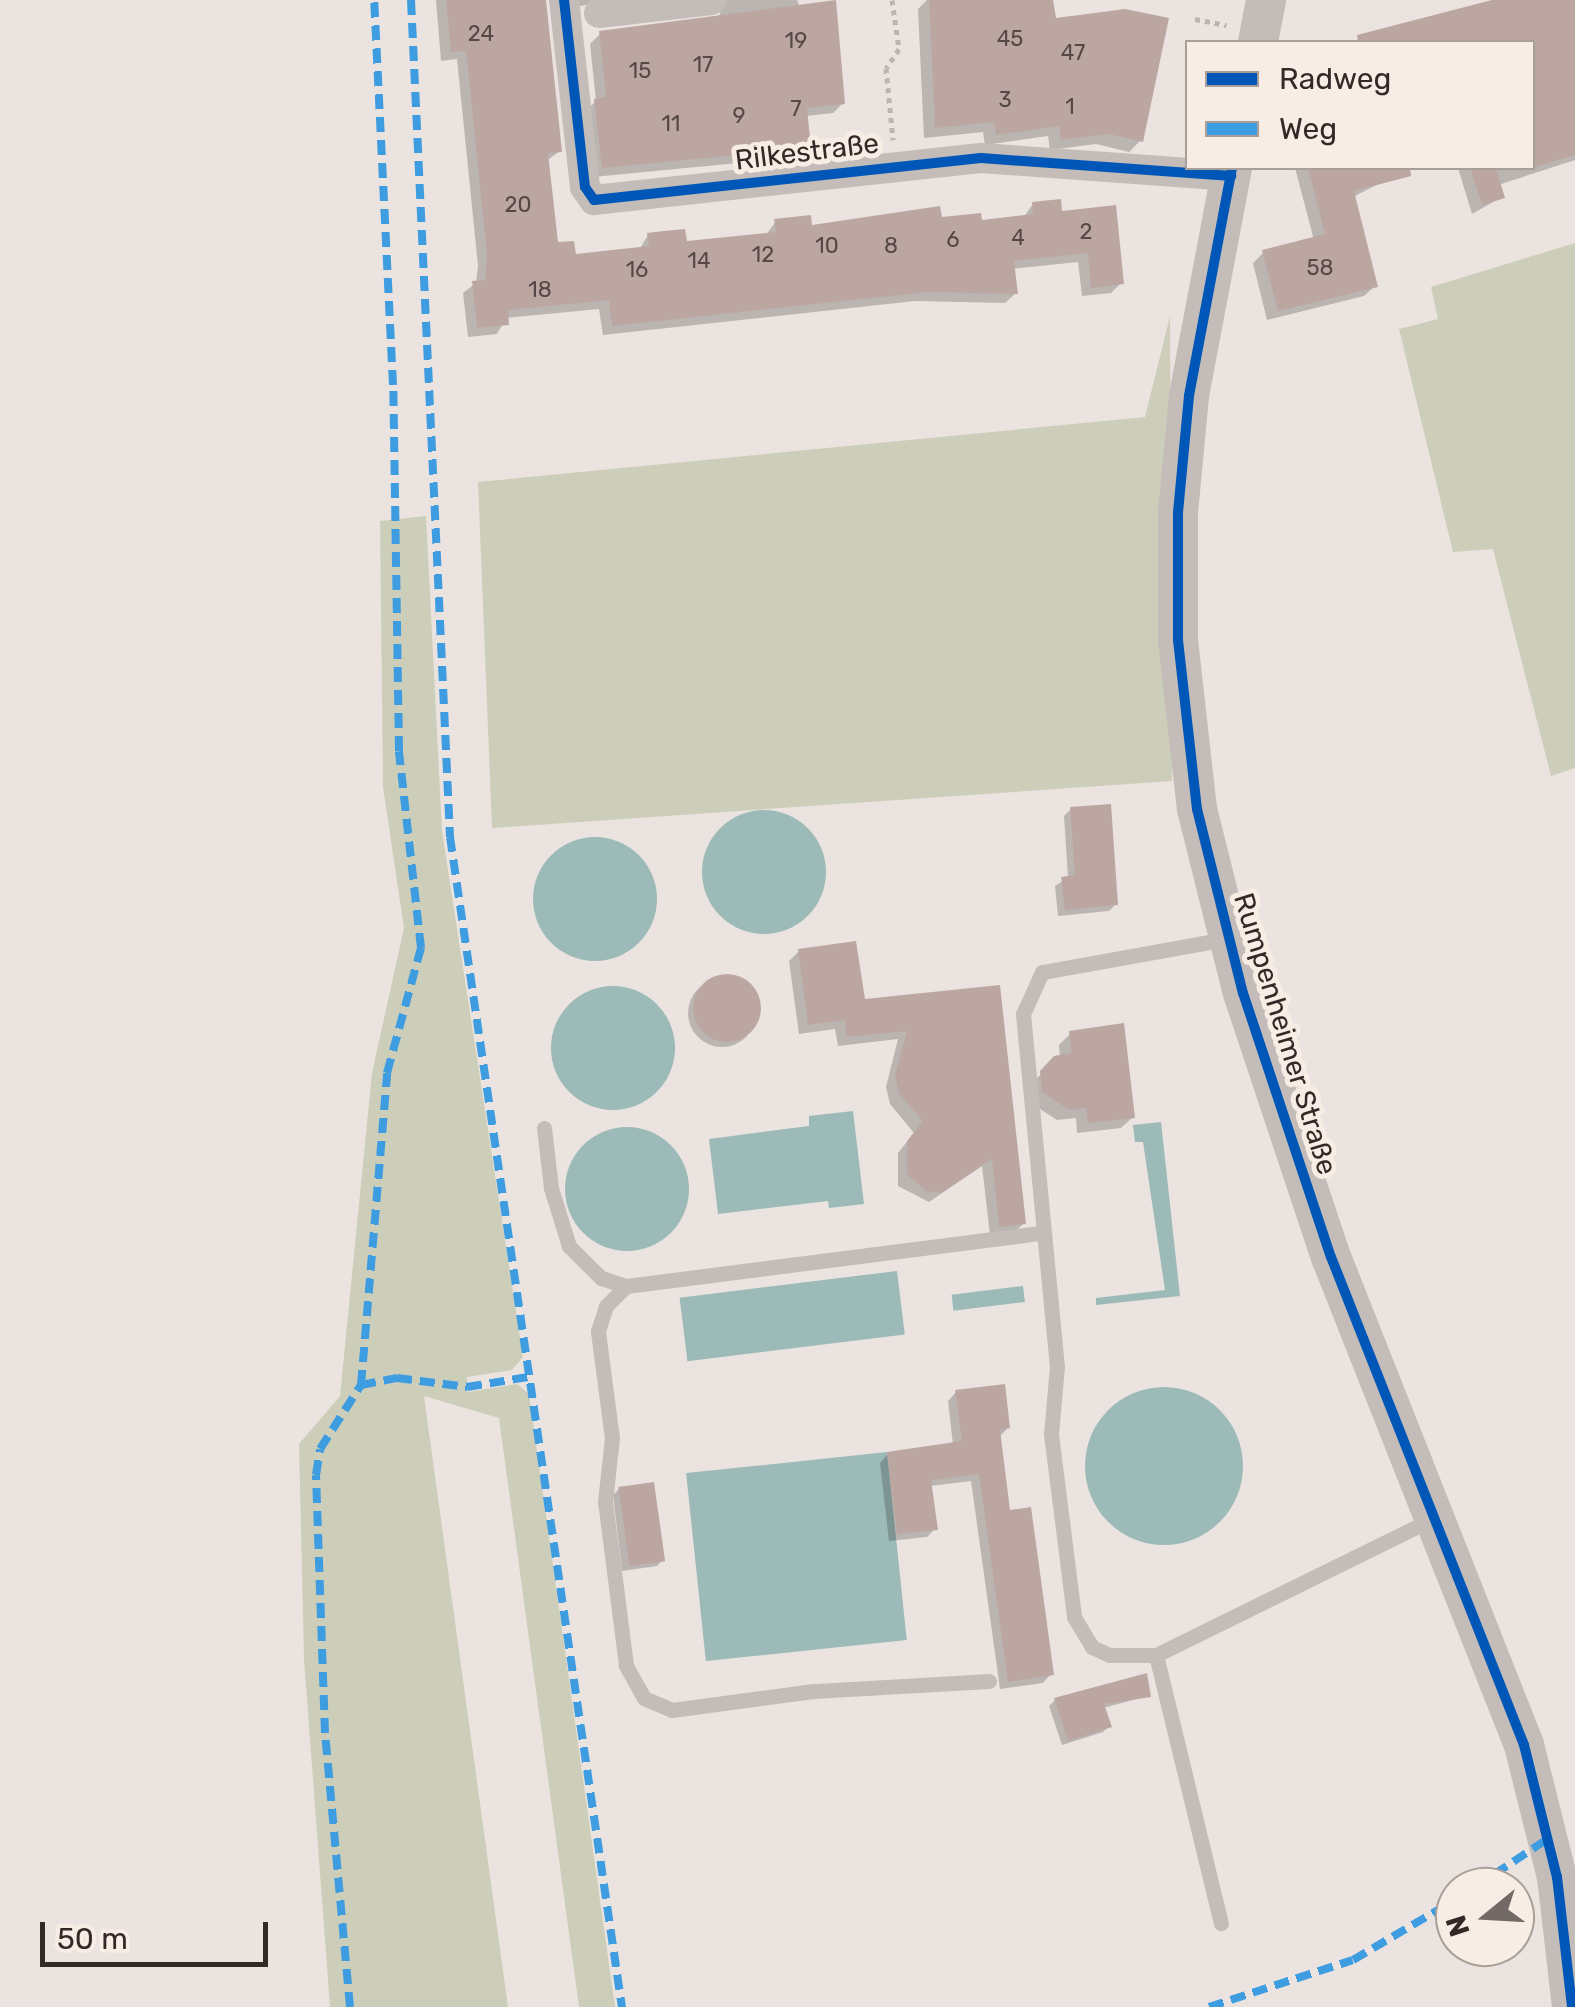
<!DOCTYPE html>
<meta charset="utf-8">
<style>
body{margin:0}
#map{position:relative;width:1575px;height:2007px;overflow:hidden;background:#eae3df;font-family:Rubik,sans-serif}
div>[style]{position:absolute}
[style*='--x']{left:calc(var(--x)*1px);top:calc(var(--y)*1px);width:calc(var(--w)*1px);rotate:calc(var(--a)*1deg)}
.green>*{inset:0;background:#cdceba}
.water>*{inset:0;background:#9cbab7;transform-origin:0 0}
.round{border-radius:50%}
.shadow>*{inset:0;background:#0003}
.building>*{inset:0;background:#bca6a2;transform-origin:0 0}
.path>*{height:5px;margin-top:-2.5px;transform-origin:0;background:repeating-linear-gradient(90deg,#bcb4b0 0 5px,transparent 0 10px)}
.service>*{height:15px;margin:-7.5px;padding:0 7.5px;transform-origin:7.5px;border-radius:7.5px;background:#c3bcb8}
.minor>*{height:30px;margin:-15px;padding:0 15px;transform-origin:15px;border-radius:15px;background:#c3bcb8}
.tertiary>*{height:40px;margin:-20px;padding:0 20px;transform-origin:20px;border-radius:20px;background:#c3bcb8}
.quiet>*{height:8px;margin-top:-4px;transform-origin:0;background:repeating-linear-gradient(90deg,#3e9ce0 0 15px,transparent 0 23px)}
.cycleway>*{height:10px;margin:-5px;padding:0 5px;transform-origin:5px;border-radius:5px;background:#0057b8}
span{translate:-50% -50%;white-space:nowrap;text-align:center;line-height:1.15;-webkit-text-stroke:10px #f7ede5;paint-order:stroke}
.number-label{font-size:22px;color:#554846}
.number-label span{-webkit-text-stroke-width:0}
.street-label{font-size:28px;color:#332927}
.legend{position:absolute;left:1185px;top:40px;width:350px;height:130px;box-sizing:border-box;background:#f7ede5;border:2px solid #a99f99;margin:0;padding:12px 18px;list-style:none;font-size:30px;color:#332927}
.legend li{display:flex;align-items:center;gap:20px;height:50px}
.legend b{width:50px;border:2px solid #a99f99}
.north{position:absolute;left:1435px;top:1867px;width:100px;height:100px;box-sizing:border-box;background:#f7ede5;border:2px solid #a99f99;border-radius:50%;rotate:252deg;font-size:28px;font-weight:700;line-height:40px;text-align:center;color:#332927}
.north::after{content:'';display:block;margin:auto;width:35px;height:45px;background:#736a67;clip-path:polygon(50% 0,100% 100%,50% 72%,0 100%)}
.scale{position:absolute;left:40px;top:1922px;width:228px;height:45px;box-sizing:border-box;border:5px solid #332927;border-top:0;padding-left:12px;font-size:30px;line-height:35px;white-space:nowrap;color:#332927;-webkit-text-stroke:8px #f7ede5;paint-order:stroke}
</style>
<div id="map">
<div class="green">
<div style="clip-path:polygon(1575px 243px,1575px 768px,1551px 776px,1493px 549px,1453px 552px,1399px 329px,1438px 319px,1431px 287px)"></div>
<div style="clip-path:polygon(1170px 316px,1172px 781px,492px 828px,478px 482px,1145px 417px)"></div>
<div style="clip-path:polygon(426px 516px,442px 831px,523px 1357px,512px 1370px,467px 1377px,468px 1392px,517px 1384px,529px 1394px,615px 2007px,579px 2007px,499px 1418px,424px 1396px,508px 2007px,330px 2007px,304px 1659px,299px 1444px,340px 1396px,372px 1073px,404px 928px,383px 787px,380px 521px)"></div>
</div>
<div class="water">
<div class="round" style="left:702px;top:810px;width:124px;height:124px"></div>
<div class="round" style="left:533px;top:837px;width:124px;height:124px"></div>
<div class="round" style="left:551px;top:986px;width:124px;height:124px"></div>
<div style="clip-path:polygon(853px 1111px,864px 1204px,829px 1208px,828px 1201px,718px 1214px,709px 1139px,809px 1126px,809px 1116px)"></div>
<div style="clip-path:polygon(1161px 1122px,1180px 1296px,1096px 1305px,1096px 1298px,1165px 1290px,1143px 1142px,1135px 1142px,1133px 1125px)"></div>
<div class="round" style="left:565px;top:1127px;width:124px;height:124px"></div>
<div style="left:897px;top:1271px;width:64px;height:219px;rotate:83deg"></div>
<div style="left:1023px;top:1286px;width:16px;height:72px;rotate:83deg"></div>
<div class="round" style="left:1085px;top:1387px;width:158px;height:158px"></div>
<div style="left:887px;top:1452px;width:189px;height:202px;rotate:84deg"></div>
</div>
<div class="shadow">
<div style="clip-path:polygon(436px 0,544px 0,560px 151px,546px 161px,555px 245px,573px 257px,639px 250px,648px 235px,684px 244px,766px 235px,776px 221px,810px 228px,980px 223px,1023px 218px,1033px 204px,1059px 213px,1121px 283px,1111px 293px,1082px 296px,1078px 262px,1012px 269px,1015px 294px,1005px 303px,915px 301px,603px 335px,599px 309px,506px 318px,497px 334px,468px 337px,463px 293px,476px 283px,478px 266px,457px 59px,441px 61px)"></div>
<div style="clip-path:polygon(568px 0,624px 0,572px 7px)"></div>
<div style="clip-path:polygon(711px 0,797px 0,843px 103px,833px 113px,806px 116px,809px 147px,799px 157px,593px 177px,585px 112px,596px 101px,590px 44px,600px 34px,719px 18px,721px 7px)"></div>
<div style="clip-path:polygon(927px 0,1051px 0,1053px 21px,1141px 140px,1129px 152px,1096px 144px,1050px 150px,1048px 136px,985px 145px,983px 132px,924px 138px,918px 9px)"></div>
<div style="clip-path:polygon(1500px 0,1575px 0,1575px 160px,1498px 185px,1502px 197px,1472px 214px,1458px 168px,1532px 168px,1532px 42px,1389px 42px,1388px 37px)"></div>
<div style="clip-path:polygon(1295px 168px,1379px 168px,1382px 182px,1353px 197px,1375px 286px,1364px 296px,1267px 320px,1253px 263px,1264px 252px,1314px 240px)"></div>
<div style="clip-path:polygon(1071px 809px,1116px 904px,1109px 911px,1058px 916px,1055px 886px,1068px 878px,1064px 816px)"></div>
<div style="clip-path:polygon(799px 951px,862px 1002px,998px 987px,1024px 1223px,1014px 1233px,990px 1235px,982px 1166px,929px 1202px,898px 1186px,898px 1153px,914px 1133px,890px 1104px,886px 1087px,898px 1039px,838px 1046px,835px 1029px,799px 1034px,789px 961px)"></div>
<div class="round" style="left:688px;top:979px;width:68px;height:68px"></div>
<div style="clip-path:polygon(1070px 1034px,1133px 1117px,1121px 1128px,1077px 1133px,1076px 1118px,1057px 1120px,1031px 1103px,1030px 1084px,1060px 1058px,1059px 1045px)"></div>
<div style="clip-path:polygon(956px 1392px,1008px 1428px,999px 1437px,1008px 1513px,1051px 1674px,1043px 1683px,1000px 1689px,971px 1481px,930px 1486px,935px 1529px,927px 1537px,889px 1541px,880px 1463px,888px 1454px,953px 1445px,948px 1401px)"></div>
<div style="clip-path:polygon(619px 1489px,663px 1560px,657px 1566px,622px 1571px,613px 1495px)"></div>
<div style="clip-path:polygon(1148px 1696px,1103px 1708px,1109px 1726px,1103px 1732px,1062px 1745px,1049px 1706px,1055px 1700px)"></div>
</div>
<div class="building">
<div style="clip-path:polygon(446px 0,546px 0,562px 152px,548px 153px,558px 242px,574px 241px,576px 254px,649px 246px,647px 233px,664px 231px,685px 229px,687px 241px,776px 232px,774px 219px,811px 215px,812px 225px,940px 206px,942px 217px,981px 213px,982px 220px,1033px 214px,1032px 202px,1061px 199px,1062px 211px,1116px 205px,1124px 284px,1091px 288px,1088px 253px,1014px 261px,1018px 294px,927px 292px,612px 326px,609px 300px,508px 310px,509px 325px,477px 328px,472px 281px,485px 280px,487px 254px,466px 51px,451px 52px)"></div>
<div style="clip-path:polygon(836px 0,845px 104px,807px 108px,811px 148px,602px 168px,594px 99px,606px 97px,599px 31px)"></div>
<div style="clip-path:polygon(929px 0,1053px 0,1056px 18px,1125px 9px,1169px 18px,1143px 142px,1109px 134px,1061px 140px,1059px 126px,996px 135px,994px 122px,935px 128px)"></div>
<div style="clip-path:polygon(1492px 0,1575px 0,1575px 155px,1532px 168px,1532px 42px,1358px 42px,1357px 35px)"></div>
<div style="clip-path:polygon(1308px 168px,1410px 168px,1411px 176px,1354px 191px,1378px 287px,1278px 311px,1262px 250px,1325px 234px)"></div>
<div style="clip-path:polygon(1470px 168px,1496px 168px,1505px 198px,1482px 205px)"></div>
<div style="clip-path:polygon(1111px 804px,1118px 905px,1065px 910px,1061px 877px,1075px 875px,1070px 807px)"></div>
<div style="clip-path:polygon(856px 941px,865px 999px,1000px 985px,1026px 1224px,999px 1227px,992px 1159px,941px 1193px,926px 1191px,907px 1175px,907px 1141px,923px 1121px,899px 1094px,895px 1075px,907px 1031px,847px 1037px,845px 1020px,808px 1025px,798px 949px)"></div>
<div class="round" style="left:693px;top:974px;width:68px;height:68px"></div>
<div style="clip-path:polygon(1124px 1023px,1135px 1118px,1088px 1123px,1086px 1108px,1069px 1110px,1042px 1092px,1040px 1071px,1054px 1056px,1071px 1053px,1069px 1031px)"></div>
<div style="clip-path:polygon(1005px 1384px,1010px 1428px,1000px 1430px,1010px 1510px,1031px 1507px,1054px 1675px,1008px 1682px,979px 1474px,931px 1480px,938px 1530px,897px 1534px,887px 1452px,962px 1441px,955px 1390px)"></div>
<div style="left:654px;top:1482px;width:80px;height:36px;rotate:82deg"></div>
<div style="clip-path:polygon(1147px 1673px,1151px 1697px,1104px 1704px,1112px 1727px,1068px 1741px,1054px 1698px)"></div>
</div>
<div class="path">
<div style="--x:892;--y:0;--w:49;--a:81.9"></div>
<div style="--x:899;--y:49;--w:23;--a:124"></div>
<div style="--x:886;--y:68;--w:72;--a:84.4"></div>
<div style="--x:1195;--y:19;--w:32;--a:11"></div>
</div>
<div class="service">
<div style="--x:1226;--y:939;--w:187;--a:169.8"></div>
<div style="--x:1042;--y:972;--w:46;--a:114.3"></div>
<div style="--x:1023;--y:1014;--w:354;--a:84.5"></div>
<div style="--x:1057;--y:1366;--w:68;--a:95"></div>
<div style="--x:1051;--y:1434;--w:184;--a:82.8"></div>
<div style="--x:1074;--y:1617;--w:35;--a:59"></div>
<div style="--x:1092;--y:1647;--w:19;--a:25"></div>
<div style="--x:1109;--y:1655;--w:47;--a:0"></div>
<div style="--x:1156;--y:1655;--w:310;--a:-26.2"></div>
<div style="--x:544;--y:1128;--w:60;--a:83.3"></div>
<div style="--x:551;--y:1188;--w:61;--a:72.8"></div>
<div style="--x:569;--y:1246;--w:45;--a:45"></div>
<div style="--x:601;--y:1278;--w:26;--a:18"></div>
<div style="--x:1156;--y:1655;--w:276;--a:76.4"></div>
<div style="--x:989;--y:1681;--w:176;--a:176.7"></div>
<div style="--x:813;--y:1691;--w:142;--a:172.3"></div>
<div style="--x:672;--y:1710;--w:30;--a:-157"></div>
<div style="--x:644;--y:1698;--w:38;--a:-119"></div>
<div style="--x:626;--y:1665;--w:164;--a:-97.3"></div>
<div style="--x:605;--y:1502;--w:64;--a:-83.8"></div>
<div style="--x:612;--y:1438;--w:108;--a:-97.5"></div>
<div style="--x:598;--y:1331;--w:26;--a:-72"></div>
<div style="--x:606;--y:1306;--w:28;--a:-45"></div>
<div style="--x:626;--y:1286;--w:418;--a:-7.3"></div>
</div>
<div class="minor">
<div style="--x:564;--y:0;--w:188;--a:83.6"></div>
<div style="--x:585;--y:187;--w:16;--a:55"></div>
<div style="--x:594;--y:200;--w:389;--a:-6.2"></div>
<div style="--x:981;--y:158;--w:251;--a:4.1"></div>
<div style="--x:599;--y:13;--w:113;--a:-6.6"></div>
</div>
<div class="tertiary">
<div style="--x:1258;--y:42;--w:43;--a:-79.2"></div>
<div style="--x:1232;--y:168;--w:232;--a:100.7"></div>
<div style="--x:1189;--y:396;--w:118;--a:95.4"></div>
<div style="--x:1178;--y:513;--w:127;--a:90"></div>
<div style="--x:1178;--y:640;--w:170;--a:83.6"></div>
<div style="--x:1197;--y:809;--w:190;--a:76"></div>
<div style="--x:1243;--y:993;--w:278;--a:71.6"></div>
<div style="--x:1331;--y:1257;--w:525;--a:68.42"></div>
<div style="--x:1524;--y:1745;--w:136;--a:76"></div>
<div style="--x:1557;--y:1877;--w:131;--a:83.4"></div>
</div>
<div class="quiet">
<div style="--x:411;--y:0;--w:838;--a:87.33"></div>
<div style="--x:450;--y:837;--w:1183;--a:81.64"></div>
<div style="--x:361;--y:1385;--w:37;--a:-11"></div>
<div style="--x:397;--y:1378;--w:71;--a:7.3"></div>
<div style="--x:467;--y:1387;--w:68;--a:-9.3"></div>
<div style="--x:1475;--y:1887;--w:89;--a:-33.5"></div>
<div style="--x:350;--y:2007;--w:275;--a:-95.2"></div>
<div style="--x:325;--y:1733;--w:258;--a:-92"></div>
<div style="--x:316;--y:1475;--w:26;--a:-81"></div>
<div style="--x:320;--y:1449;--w:76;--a:-57.4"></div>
<div style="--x:361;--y:1385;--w:313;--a:-85.2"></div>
<div style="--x:387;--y:1073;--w:130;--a:-74.8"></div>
<div style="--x:421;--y:948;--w:198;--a:-96.4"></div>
<div style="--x:399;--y:751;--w:366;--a:-90.9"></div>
<div style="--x:393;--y:385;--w:385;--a:-92.8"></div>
<div style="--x:1209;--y:2007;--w:151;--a:-18.1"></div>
<div style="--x:1353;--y:1960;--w:118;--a:-30.5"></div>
</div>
<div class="cycleway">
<div style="--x:564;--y:0;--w:188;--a:83.6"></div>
<div style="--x:585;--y:187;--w:16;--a:55"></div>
<div style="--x:594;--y:200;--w:389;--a:-6.2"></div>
<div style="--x:981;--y:158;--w:251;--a:4.1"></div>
<div style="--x:1232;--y:168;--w:232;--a:100.7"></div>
<div style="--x:1189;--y:396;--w:118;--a:95.4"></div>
<div style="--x:1178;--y:513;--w:127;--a:90"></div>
<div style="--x:1178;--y:640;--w:170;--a:83.6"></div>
<div style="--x:1197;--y:809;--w:190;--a:76"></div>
<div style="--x:1243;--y:993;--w:278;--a:71.6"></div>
<div style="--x:1331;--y:1257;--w:525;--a:68.42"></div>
<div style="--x:1524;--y:1745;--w:136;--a:76"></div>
<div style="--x:1557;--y:1877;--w:131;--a:83.4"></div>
</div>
<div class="number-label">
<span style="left:481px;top:34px">24</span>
<span style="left:1010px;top:39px">45</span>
<span style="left:796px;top:41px">19</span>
<span style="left:1073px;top:53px">47</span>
<span style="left:703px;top:65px">17</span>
<span style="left:640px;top:71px">15</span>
<span style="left:1005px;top:100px">3</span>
<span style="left:1070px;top:107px">1</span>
<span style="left:796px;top:109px">7</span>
<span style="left:739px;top:116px">9</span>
<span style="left:671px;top:124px">11</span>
<span style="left:518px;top:205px">20</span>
<span style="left:1086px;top:232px">2</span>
<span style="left:1018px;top:238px">4</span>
<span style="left:953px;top:240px">6</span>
<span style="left:827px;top:246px">10</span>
<span style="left:891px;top:246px">8</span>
<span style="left:763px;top:255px">12</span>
<span style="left:699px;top:261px">14</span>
<span style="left:1320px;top:268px">58</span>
<span style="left:637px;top:270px">16</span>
<span style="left:540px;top:290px">18</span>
</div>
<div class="street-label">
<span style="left:807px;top:152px;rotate:-7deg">Rilkestraße</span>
<span style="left:1285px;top:1034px;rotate:73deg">Rumpenheimer Straße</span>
</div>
<ul class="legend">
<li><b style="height:12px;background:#0057b8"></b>Radweg</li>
<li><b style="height:12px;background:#3e9ce0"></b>Weg</li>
</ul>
<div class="north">N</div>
<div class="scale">50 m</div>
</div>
